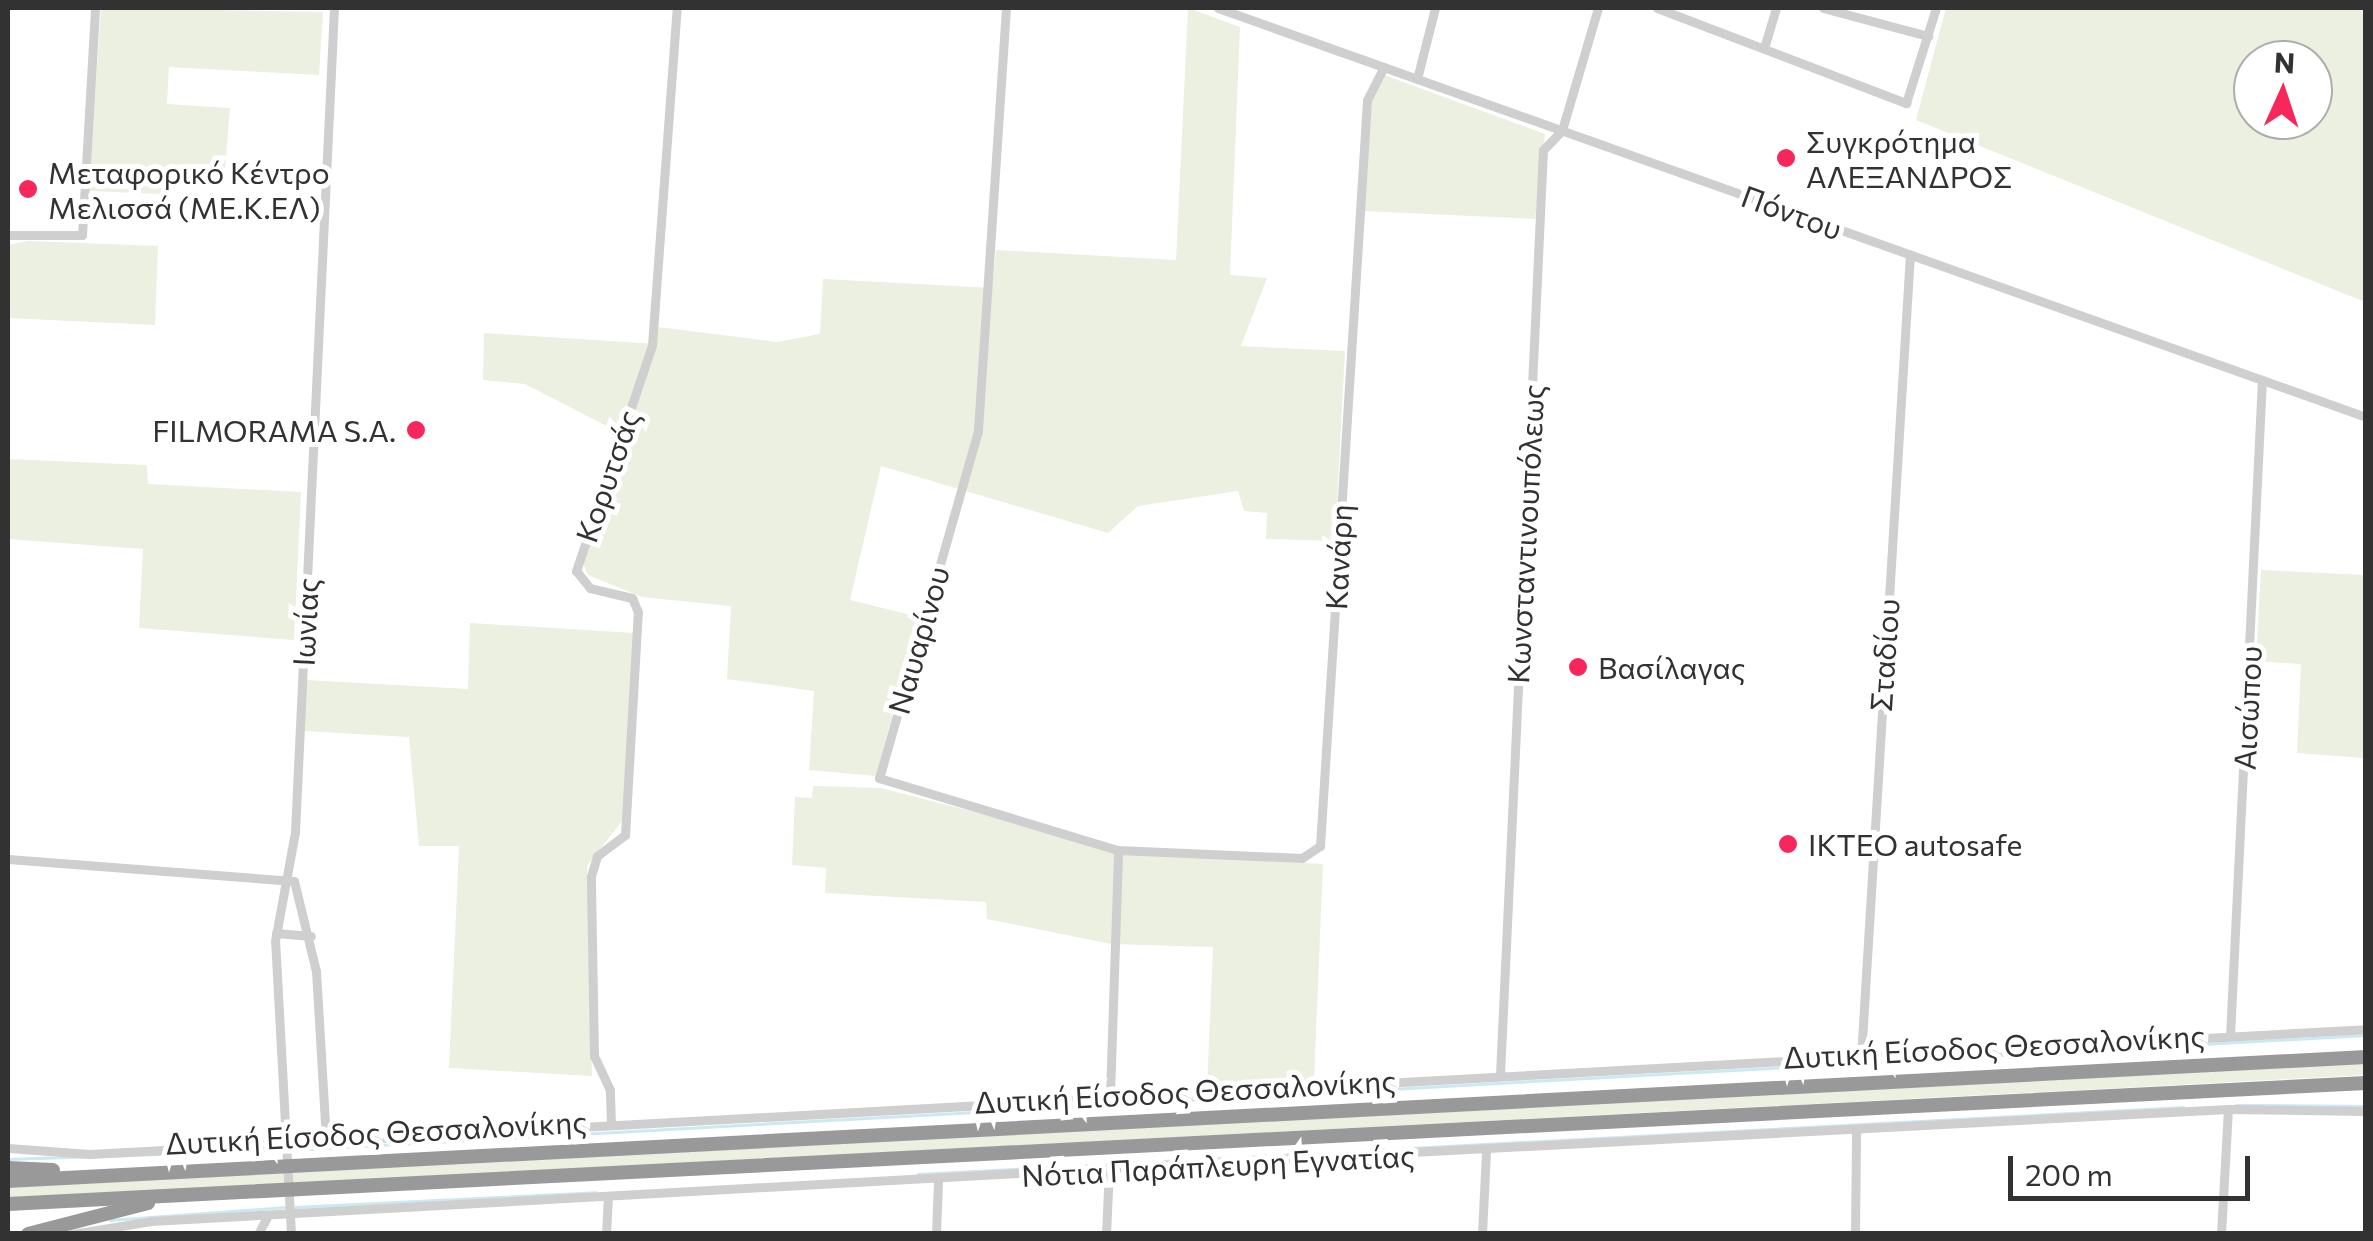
<!DOCTYPE html>
<meta charset="utf-8">
<style>
body{margin:0}
#map{position:relative;width:2373px;height:1241px;overflow:hidden;background:#fff;font-family:Commissioner,sans-serif}
div>[style]{position:absolute}
[style*='--x']{left:calc(var(--x)*1px);top:calc(var(--y)*1px);width:calc(var(--w)*1px);rotate:calc(var(--a)*1deg)}
.green>*{inset:0;background:#ebf0e0}
.stream>*{height:2.5px;margin:-1.25px;padding:0 1.25px;transform-origin:1.25px;border-radius:1.25px;background:#cbe9f1}
.minor>*{height:9px;margin:-4.5px;padding:0 4.5px;transform-origin:4.5px;border-radius:4.5px;background:#cfcfcf}
.highway>*{height:14px;margin:-7px;padding:0 7px;transform-origin:7px;border-radius:7px;background:#999}
.dots>*{width:28px;height:28px;translate:-50% -50%;box-sizing:border-box;border:5px solid #fff;border-radius:50%}
span{translate:-50% -50%;white-space:nowrap;text-align:center;line-height:1.15;-webkit-text-stroke:10px #fff;paint-order:stroke}
.poi-label{font-size:30px;color:#323232}
.left{translate:0 -50%;text-align:left}
.right{translate:-100% -50%;text-align:right}
.street-label{font-size:30px;color:#323232}
.frame{position:absolute;inset:0;border:10px solid #323232;pointer-events:none}
.north{position:absolute;left:2233px;top:40px;width:100px;height:100px;box-sizing:border-box;background:#fff;border:2px solid #adadad;border-radius:50%;rotate:3deg;font-size:28px;font-weight:700;line-height:40px;text-align:center;color:#323232}
.north::after{content:'';display:block;margin:auto;width:35px;height:45px;background:#f7265b;clip-path:polygon(50% 0,100% 100%,50% 72%,0 100%)}
.scale{position:absolute;left:2008px;top:1156px;width:242px;height:45px;box-sizing:border-box;border:5px solid #323232;border-top:0;padding-left:12px;font-size:30px;line-height:35px;white-space:nowrap;color:#323232;-webkit-text-stroke:8px #fff;paint-order:stroke}
</style>
<div id="map">
<div class="green">
<div style="clip-path:polygon(101px 8px,323px 12px,319px 75px,169px 67px,167px 104px,230px 108px,224px 182px,163px 179px,162px 194px,89px 191px)"></div>
<div style="clip-path:polygon(1188px 8px,1240px 27px,1230px 275px,1267px 278px,1241px 346px,1345px 351px,1335px 541px,1266px 539px,1267px 513px,1244px 511px,1238px 491px,1138px 506px,1108px 533px,881px 466px,850px 600px,919px 617px,876px 776px,809px 770px,814px 691px,727px 679px,731px 606px,642px 597px,588px 575px,583px 564px,628px 437px,525px 384px,483px 380px,484px 333px,656px 344px,658px 327px,777px 342px,820px 334px,823px 279px,992px 288px,996px 250px,1176px 260px)"></div>
<div style="clip-path:polygon(evenodd,1946px 8px,2365px 8px,2365px 302px,1916px 120px,1946px 8px,2253px 60px,2313px 60px,2313px 120px,2253px 120px,2253px 60px)"></div>
<div style="clip-path:polygon(1384px 75px,1545px 134px,1535px 219px,1364px 211px,1372px 100px)"></div>
<div style="clip-path:polygon(28px 241px,158px 246px,155px 325px,8px 318px,8px 245px)"></div>
<div style="clip-path:polygon(8px 459px,147px 465px,148px 484px,301px 492px,294px 640px,139px 628px,143px 549px,8px 539px)"></div>
<div style="clip-path:polygon(2261px 570px,2365px 575px,2365px 758px,2297px 753px,2301px 664px,2256px 661px)"></div>
<div style="clip-path:polygon(470px 623px,634px 633px,622px 821px,587px 866px,592px 1076px,449px 1068px,459px 846px,419px 846px,409px 737px,304px 731px,306px 680px,468px 689px)"></div>
<div style="clip-path:polygon(813px 786px,881px 788px,1137px 854px,1323px 864px,1314px 1082px,1207px 1088px,1213px 947px,1111px 944px,987px 919px,986px 902px,825px 893px,826px 868px,792px 865px,795px 797px,812px 798px)"></div>
<div style="clip-path:polygon(2365px 1063px,2365px 1075px,8px 1198px,8px 1188px,291px 1171px)"></div>
</div>
<div class="stream">
<div style="--x:2236;--y:1105;--w:130;--a:0.4"></div>
<div style="--x:289;--y:1150;--w:2080;--a:-3.17"></div>
<div style="--x:8;--y:1159;--w:273;--a:-1.9"></div>
<div style="--x:918;--y:1174;--w:1267;--a:-3.03"></div>
<div style="--x:294;--y:1207;--w:302;--a:-2.8"></div>
<div style="--x:110;--y:1220;--w:176;--a:-4.2"></div>
</div>
<div class="minor">
<div style="--x:1006;--y:8;--w:424;--a:93.8"></div>
<div style="--x:978;--y:431;--w:361;--a:105.9"></div>
<div style="--x:879;--y:778;--w:250;--a:16.8"></div>
<div style="--x:1118;--y:850;--w:184;--a:2.5"></div>
<div style="--x:1302;--y:858;--w:22;--a:-34"></div>
<div style="--x:1320;--y:846;--w:747;--a:-86.39"></div>
<div style="--x:1367;--y:100;--w:37;--a:-63"></div>
<div style="--x:1218;--y:8;--w:1219;--a:19.61"></div>
<div style="--x:1657;--y:8;--w:267;--a:20.9"></div>
<div style="--x:1906;--y:103;--w:100;--a:-72.5"></div>
<div style="--x:1823;--y:8;--w:109;--a:14.9"></div>
<div style="--x:1764;--y:48;--w:42;--a:-73.3"></div>
<div style="--x:1417;--y:79;--w:73;--a:-75.8"></div>
<div style="--x:8;--y:235;--w:74;--a:0"></div>
<div style="--x:82;--y:235;--w:227;--a:-86.7"></div>
<div style="--x:8;--y:859;--w:287;--a:4.4"></div>
<div style="--x:294;--y:881;--w:93;--a:76.3"></div>
<div style="--x:316;--y:971;--w:168;--a:86.6"></div>
<div style="--x:276;--y:933;--w:35;--a:5"></div>
<div style="--x:2230;--y:1036;--w:657;--a:-87.21"></div>
<div style="--x:1861;--y:1057;--w:804;--a:-86.51"></div>
<div style="--x:1500;--y:1075;--w:926;--a:-87.34"></div>
<div style="--x:1543;--y:150;--w:28;--a:-46"></div>
<div style="--x:1562;--y:130;--w:127;--a:-73.6"></div>
<div style="--x:1110;--y:1095;--w:245;--a:-88.1"></div>
<div style="--x:611;--y:1124;--w:34;--a:-92"></div>
<div style="--x:610;--y:1090;--w:38;--a:-115"></div>
<div style="--x:594;--y:1056;--w:180;--a:-91"></div>
<div style="--x:591;--y:876;--w:21;--a:-73"></div>
<div style="--x:597;--y:856;--w:35;--a:-37"></div>
<div style="--x:625;--y:835;--w:223;--a:-86.7"></div>
<div style="--x:638;--y:612;--w:15;--a:-113"></div>
<div style="--x:632;--y:598;--w:43;--a:-166.6"></div>
<div style="--x:590;--y:588;--w:22;--a:-129"></div>
<div style="--x:576;--y:571;--w:238;--a:-71.4"></div>
<div style="--x:652;--y:345;--w:338;--a:-85.8"></div>
<div style="--x:8;--y:1148;--w:82;--a:4.2"></div>
<div style="--x:90;--y:1154;--w:2279;--a:-3.14"></div>
<div style="--x:72;--y:1234;--w:80;--a:-9.3"></div>
<div style="--x:151;--y:1221;--w:959;--a:-3.17"></div>
<div style="--x:1109;--y:1168;--w:1121;--a:-3.02"></div>
<div style="--x:2228;--y:1109;--w:138;--a:0.8"></div>
<div style="--x:258;--y:1234;--w:19;--a:-62"></div>
<div style="--x:291;--y:1234;--w:293;--a:-93.1"></div>
<div style="--x:275;--y:941;--w:111;--a:-79.6"></div>
<div style="--x:295;--y:832;--w:825;--a:-87.29"></div>
<div style="--x:606;--y:1234;--w:37;--a:-87"></div>
<div style="--x:936;--y:1234;--w:53;--a:-87.8"></div>
<div style="--x:1106;--y:1234;--w:66;--a:-87.4"></div>
<div style="--x:1482;--y:1234;--w:82;--a:-87.2"></div>
<div style="--x:1855;--y:1234;--w:100;--a:-89.4"></div>
<div style="--x:2221;--y:1234;--w:125;--a:-86.8"></div>
</div>
<div class="highway">
<div style="--x:8;--y:1168;--w:45;--a:2.5"></div>
<div style="--x:8;--y:1181;--w:2361;--a:-3.01"></div>
<div style="--x:8;--y:1204;--w:2361;--a:-2.94"></div>
<div style="--x:28;--y:1234;--w:124;--a:-14.5"></div>
</div>
<div class="dots">
<div style="left:1786px;top:158px;background:#f7265b"></div>
<div style="left:28px;top:189px;background:#f7265b"></div>
<div style="left:416px;top:430px;background:#f7265b"></div>
<div style="left:1578px;top:667px;background:#f7265b"></div>
<div style="left:1788px;top:844px;background:#f7265b"></div>
</div>
<div class="poi-label">
<span class="left" style="left:1806px;top:158px">Συγκρότημα<br>ΑΛΕΞΑΝΔΡΟΣ</span>
<span class="left" style="left:48px;top:189px">Μεταφορικό Κέντρο<br>Μελισσά (ΜΕ.Κ.ΕΛ)</span>
<span class="right" style="left:396px;top:430px">FILMORAMA S.A.</span>
<span class="left" style="left:1598px;top:667px">Βασίλαγας</span>
<span class="left" style="left:1808px;top:844px">ΙΚΤΕΟ autosafe</span>
</div>
<div class="street-label">
<span style="left:1792px;top:212px;rotate:20deg">Πόντου</span>
<span style="left:607px;top:476px;rotate:-71deg">Κορυτσάς</span>
<span style="left:1525px;top:534px;rotate:-87deg">Κωνσταντινουπόλεως</span>
<span style="left:1338px;top:557px;rotate:-87deg">Κανάρη</span>
<span style="left:305px;top:622px;rotate:-87deg">Ιωνίας</span>
<span style="left:918px;top:640px;rotate:-74deg">Ναυαρίνου</span>
<span style="left:1884px;top:655px;rotate:-86deg">Σταδίου</span>
<span style="left:2247px;top:708px;rotate:-87deg">Αισώπου</span>
<span style="left:1994px;top:1046px;rotate:-3deg">Δυτική Είσοδος Θεσσαλονίκης</span>
<span style="left:1185px;top:1091px;rotate:-3deg">Δυτική Είσοδος Θεσσαλονίκης</span>
<span style="left:376px;top:1132px;rotate:-3deg">Δυτική Είσοδος Θεσσαλονίκης</span>
<span style="left:1218px;top:1165px;rotate:-3deg">Νότια Παράπλευρη Εγνατίας</span>
</div>
<div class="frame"></div>
<div class="north">N</div>
<div class="scale">200 m</div>
</div>
